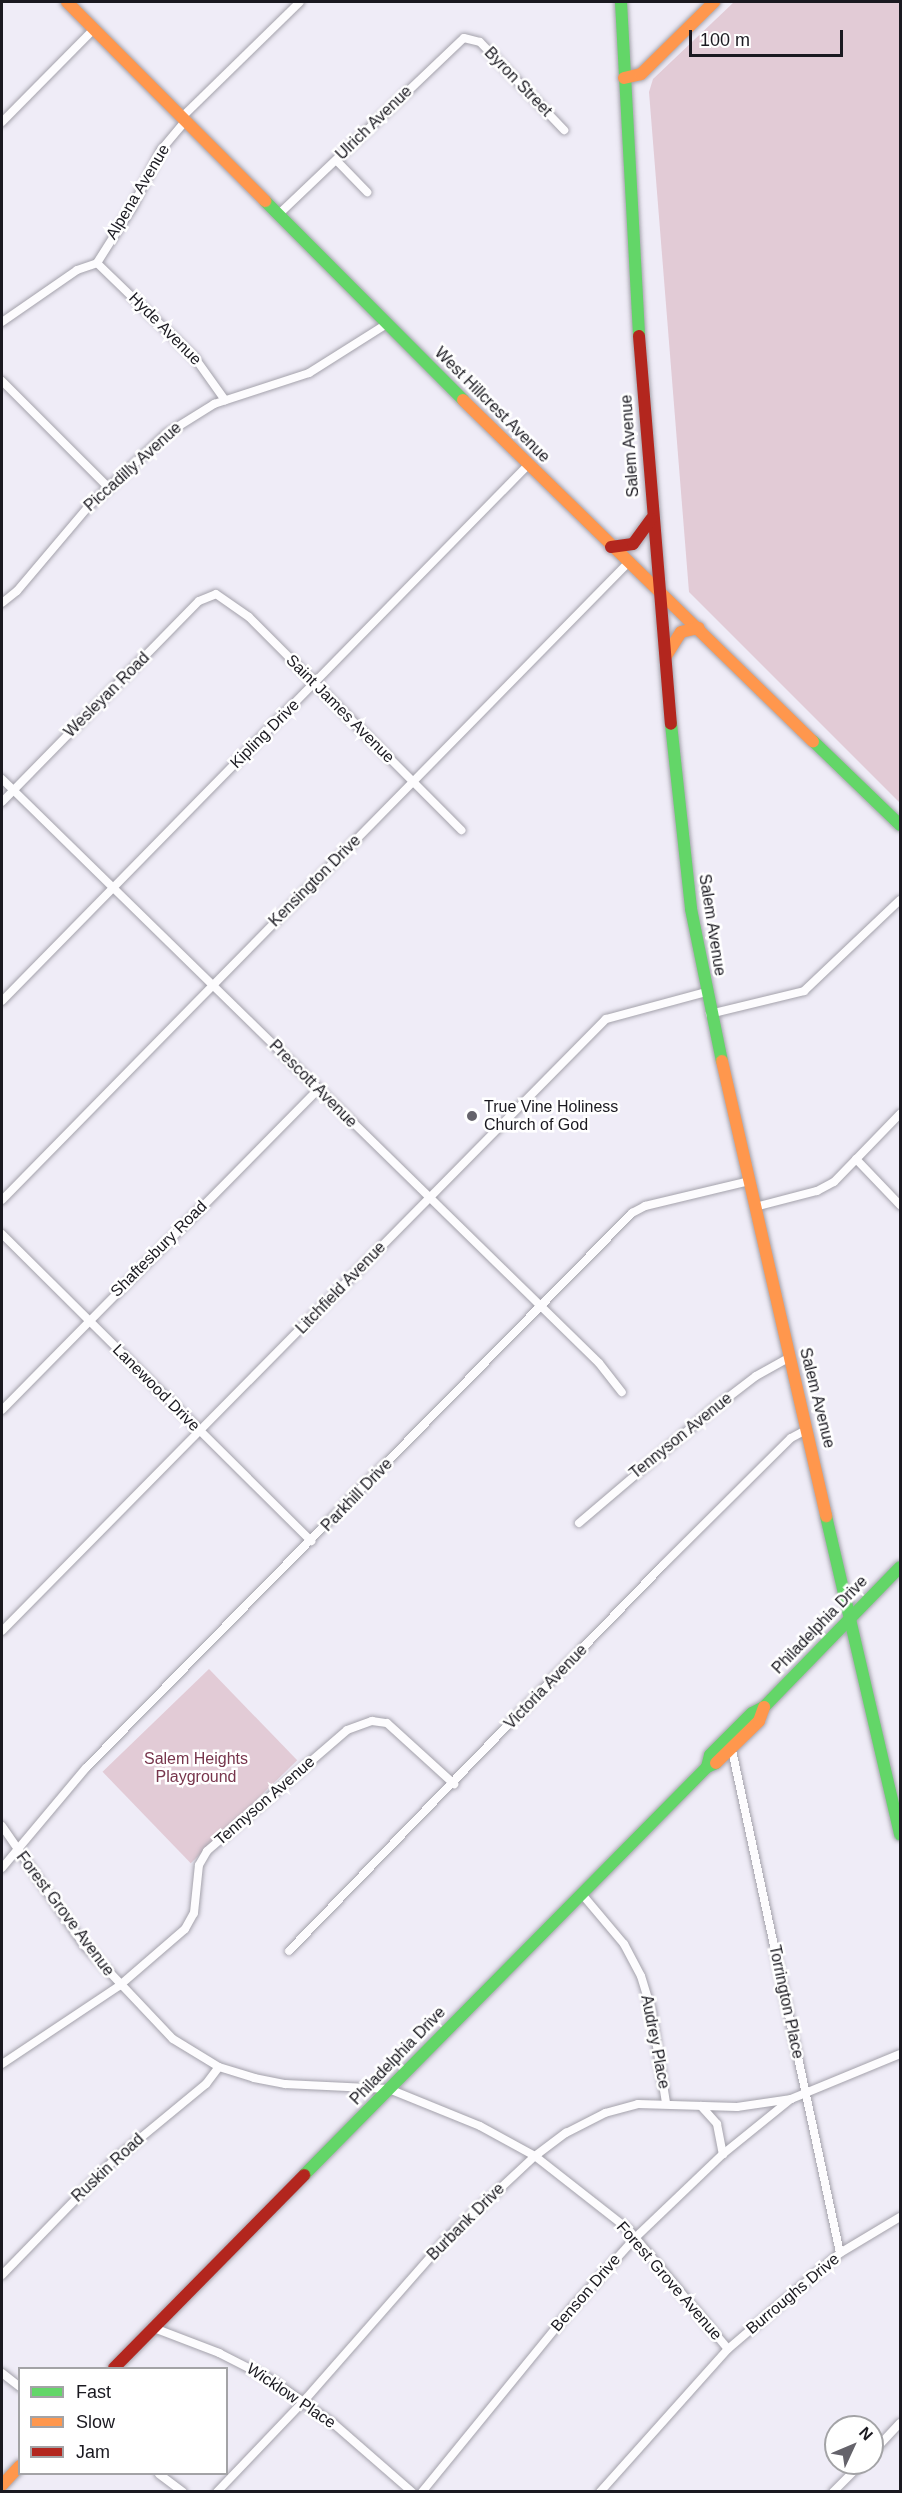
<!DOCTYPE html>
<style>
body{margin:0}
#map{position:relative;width:902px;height:2493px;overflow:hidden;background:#efecf7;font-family:Arial,sans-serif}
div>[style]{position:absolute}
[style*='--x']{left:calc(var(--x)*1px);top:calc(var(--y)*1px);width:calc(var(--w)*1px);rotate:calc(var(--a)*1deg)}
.green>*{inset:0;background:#e2cbd6;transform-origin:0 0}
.roads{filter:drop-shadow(0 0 2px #a4a2ab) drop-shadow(0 0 2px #a4a2ab)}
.street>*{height:8px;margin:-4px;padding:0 4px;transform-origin:4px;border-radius:4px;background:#fdfcfe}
.fast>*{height:12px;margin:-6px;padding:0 6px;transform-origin:6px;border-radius:6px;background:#63d668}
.slow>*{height:12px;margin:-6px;padding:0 6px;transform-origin:6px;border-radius:6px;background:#ff974d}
.jam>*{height:12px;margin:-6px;padding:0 6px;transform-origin:6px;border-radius:6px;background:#b3261e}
.dots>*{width:16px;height:16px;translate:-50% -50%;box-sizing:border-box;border:3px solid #fff;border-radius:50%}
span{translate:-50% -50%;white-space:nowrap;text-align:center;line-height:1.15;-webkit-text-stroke:5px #fff;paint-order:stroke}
.street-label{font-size:16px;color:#1a1920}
.poi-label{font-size:16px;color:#1a1920}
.left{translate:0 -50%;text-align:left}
.park-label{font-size:16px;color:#77354c}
.frame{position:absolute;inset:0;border:3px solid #1a1920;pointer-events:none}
.legend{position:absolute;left:18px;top:2367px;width:210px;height:108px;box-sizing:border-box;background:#fff;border:2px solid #a3a3a6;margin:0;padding:8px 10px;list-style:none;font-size:18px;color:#1a1920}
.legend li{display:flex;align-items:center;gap:12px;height:30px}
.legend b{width:30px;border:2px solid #a3a3a6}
.north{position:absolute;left:824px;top:2415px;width:60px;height:60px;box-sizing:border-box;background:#fff;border:2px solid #a3a3a6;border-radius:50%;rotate:46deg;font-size:16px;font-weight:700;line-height:24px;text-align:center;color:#1a1920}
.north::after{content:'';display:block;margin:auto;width:21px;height:27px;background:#65636b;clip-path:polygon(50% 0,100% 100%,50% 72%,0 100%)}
.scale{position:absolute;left:689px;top:30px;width:154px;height:27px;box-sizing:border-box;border:3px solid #1a1920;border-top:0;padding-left:8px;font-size:18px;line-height:21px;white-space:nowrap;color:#1a1920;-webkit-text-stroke:4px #fff;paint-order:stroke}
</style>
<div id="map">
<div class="green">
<div style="clip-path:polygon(734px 2px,900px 2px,900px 803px,689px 592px,649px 92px,653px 79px)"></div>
<div style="left:209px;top:1669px;width:127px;height:148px;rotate:46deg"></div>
</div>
<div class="roads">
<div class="street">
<div style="--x:183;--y:116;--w:163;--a:-44.3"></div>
<div style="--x:2;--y:122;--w:131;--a:-45.3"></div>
<div style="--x:336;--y:160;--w:45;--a:45.9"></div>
<div style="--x:279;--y:214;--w:255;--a:-43.6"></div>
<div style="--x:464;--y:38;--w:16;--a:14"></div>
<div style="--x:480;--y:42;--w:122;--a:46.3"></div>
<div style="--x:97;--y:263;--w:136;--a:44.1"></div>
<div style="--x:195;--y:358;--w:52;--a:54.5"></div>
<div style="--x:97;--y:263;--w:67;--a:-57.7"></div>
<div style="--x:133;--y:206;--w:63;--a:-63.4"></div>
<div style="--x:161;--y:150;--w:39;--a:-50"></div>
<div style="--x:2;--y:322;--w:91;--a:-34.7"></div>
<div style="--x:77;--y:270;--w:21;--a:-19"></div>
<div style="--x:2;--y:381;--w:150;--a:45"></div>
<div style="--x:2;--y:603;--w:19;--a:-39"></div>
<div style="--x:17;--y:591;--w:110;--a:-49.8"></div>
<div style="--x:88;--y:507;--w:107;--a:-43.1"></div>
<div style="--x:166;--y:434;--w:57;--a:-32"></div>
<div style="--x:214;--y:404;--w:100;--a:-18.1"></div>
<div style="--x:309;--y:373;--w:93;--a:-32.3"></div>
<div style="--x:2;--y:779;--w:835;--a:44.37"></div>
<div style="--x:599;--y:1363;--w:37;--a:52"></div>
<div style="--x:2;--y:802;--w:281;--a:-45.6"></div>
<div style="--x:199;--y:601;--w:18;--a:-22"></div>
<div style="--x:216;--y:594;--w:40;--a:34.9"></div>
<div style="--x:249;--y:617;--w:301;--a:45.1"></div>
<div style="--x:2;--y:1001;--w:751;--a:-45.54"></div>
<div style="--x:710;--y:1014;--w:97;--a:-13.7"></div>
<div style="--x:804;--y:991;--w:132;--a:-43.5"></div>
<div style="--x:856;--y:1159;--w:64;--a:46.3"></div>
<div style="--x:2;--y:1200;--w:893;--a:-45.5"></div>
<div style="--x:755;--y:1207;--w:64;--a:-14.5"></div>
<div style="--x:817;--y:1191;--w:19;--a:-28"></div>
<div style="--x:834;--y:1182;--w:95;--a:-45.9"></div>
<div style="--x:2;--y:1234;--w:436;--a:44.8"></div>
<div style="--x:2;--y:1410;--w:450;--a:-45.4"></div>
<div style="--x:579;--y:1523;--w:176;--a:-40.4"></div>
<div style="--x:713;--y:1409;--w:54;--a:-37.5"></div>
<div style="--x:756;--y:1376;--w:39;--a:-29"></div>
<div style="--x:2;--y:1631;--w:860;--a:-45.38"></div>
<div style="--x:606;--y:1019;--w:104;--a:-15.1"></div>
<div style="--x:732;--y:1750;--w:514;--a:77.88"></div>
<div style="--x:2;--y:1826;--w:145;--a:55.4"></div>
<div style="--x:84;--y:1945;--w:129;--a:46.6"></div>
<div style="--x:173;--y:2039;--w:54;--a:31.3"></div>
<div style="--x:219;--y:2067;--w:37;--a:17"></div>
<div style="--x:254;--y:2078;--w:32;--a:11"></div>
<div style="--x:285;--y:2084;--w:104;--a:2.8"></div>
<div style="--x:389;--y:2089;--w:98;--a:22.1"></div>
<div style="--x:480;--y:2126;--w:63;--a:28.6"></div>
<div style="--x:535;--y:2156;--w:118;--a:38.1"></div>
<div style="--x:628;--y:2229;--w:156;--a:50.2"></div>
<div style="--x:2;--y:1868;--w:131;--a:-50"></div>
<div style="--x:86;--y:1768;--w:779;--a:-45.47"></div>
<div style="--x:632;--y:1213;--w:15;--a:-28"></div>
<div style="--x:645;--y:1206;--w:107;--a:-13.5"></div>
<div style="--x:581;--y:1893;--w:67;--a:49.9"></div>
<div style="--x:624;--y:1944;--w:36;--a:62"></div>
<div style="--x:641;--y:1976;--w:34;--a:73"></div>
<div style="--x:651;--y:2009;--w:95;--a:80.9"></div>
<div style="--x:289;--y:1951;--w:537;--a:-45.9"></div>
<div style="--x:663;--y:1565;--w:180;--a:-44.8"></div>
<div style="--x:791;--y:1438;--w:19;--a:-28"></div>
<div style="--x:2;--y:2064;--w:141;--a:-33.7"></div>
<div style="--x:119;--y:1986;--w:87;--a:-40.8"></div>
<div style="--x:185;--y:1929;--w:18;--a:-61"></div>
<div style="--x:194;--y:1913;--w:48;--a:-84.1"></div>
<div style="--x:199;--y:1865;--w:16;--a:-60"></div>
<div style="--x:207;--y:1851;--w:185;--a:-40.8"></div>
<div style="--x:347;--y:1730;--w:27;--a:-20"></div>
<div style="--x:372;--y:1721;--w:15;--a:8"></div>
<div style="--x:387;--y:1723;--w:91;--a:42.3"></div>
<div style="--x:701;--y:2106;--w:24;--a:48"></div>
<div style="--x:717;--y:2124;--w:31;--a:79"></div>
<div style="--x:2;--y:2275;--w:162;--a:-45.8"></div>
<div style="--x:115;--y:2159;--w:118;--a:-39.5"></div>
<div style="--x:206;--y:2084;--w:21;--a:-53"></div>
<div style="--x:154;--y:2328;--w:70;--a:21"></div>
<div style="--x:219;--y:2353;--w:59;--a:27"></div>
<div style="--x:272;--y:2380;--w:76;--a:35.4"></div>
<div style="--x:334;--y:2424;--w:103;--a:41.1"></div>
<div style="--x:2;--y:2373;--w:23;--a:38"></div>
<div style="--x:872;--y:2453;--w:41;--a:-47"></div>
<div style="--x:159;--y:2474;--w:30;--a:37"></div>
<div style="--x:217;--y:2492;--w:124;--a:-46.3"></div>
<div style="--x:303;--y:2402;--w:218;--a:-48.7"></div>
<div style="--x:447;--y:2238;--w:120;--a:-43"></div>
<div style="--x:535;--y:2156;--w:39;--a:-37"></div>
<div style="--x:566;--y:2133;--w:44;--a:-27.1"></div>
<div style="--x:605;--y:2113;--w:34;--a:-15"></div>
<div style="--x:638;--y:2104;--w:99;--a:1.7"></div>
<div style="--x:737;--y:2107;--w:55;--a:-8.4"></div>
<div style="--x:422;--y:2492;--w:239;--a:-50.8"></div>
<div style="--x:573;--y:2307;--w:93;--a:-48.1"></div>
<div style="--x:635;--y:2238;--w:122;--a:-43.7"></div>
<div style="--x:723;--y:2154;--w:87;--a:-39"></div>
<div style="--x:791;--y:2099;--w:118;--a:-22.4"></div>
<div style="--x:600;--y:2492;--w:192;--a:-48.2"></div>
<div style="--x:728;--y:2349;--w:148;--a:-40.6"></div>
<div style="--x:840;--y:2253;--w:70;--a:-31"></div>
<div style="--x:833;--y:2492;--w:41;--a:-45"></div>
</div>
<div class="fast">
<div style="--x:621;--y:2;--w:334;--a:86.9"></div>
<div style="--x:265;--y:201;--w:281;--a:45.1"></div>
<div style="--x:671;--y:724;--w:186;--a:83.8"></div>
<div style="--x:691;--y:909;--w:155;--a:78.5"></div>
<div style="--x:813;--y:741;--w:121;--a:44"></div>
<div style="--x:826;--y:1516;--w:327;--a:76.9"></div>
<div style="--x:707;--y:1767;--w:12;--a:-76"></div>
<div style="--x:710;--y:1755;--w:59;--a:-45"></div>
<div style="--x:752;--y:1713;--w:13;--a:-27"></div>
<div style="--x:764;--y:1707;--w:195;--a:-45.8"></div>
<div style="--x:304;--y:2175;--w:573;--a:-45.35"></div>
<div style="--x:707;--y:1767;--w:10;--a:-24"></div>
</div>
<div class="slow">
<div style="--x:67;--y:2;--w:281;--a:45.1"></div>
<div style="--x:624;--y:78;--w:17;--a:-13"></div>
<div style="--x:641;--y:74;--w:103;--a:-44.6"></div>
<div style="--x:463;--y:400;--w:489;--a:44.3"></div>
<div style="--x:666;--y:656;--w:28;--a:-58"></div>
<div style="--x:681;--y:632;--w:18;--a:-13"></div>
<div style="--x:722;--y:1061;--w:467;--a:77.1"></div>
<div style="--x:716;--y:1763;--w:60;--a:-44.3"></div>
<div style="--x:759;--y:1721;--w:15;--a:-70"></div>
<div style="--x:2;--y:2485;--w:26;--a:-47"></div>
</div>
<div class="jam">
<div style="--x:639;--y:336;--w:389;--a:85.3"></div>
<div style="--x:611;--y:547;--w:22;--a:-8"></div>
<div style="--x:633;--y:544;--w:31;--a:-54"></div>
<div style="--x:114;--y:2368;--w:271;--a:-45.4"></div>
</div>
</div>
<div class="dots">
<div style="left:472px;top:1116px;background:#65636b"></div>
</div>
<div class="street-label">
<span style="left:518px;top:82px;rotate:46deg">Byron Street</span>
<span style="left:374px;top:123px;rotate:-44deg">Ulrich Avenue</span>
<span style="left:138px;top:192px;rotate:-59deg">Alpena Avenue</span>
<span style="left:165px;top:329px;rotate:45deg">Hyde Avenue</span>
<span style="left:492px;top:405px;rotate:45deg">West Hillcrest Avenue</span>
<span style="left:630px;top:446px;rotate:-94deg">Salem Avenue</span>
<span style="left:133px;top:467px;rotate:-42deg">Piccadilly Avenue</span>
<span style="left:107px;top:695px;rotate:-45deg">Wesleyan Road</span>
<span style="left:340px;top:709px;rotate:45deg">Saint James Avenue</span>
<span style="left:265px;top:734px;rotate:-45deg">Kipling Drive</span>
<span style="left:315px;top:881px;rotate:-45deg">Kensington Drive</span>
<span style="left:712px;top:925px;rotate:81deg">Salem Avenue</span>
<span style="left:313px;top:1084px;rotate:45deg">Prescott Avenue</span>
<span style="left:159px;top:1249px;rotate:-45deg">Shaftesbury Road</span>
<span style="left:341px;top:1288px;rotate:-46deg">Litchfield Avenue</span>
<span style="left:156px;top:1388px;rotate:45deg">Lanewood Drive</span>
<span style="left:817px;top:1398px;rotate:76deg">Salem Avenue</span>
<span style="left:681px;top:1436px;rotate:-39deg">Tennyson Avenue</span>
<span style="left:357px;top:1495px;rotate:-46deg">Parkhill Drive</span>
<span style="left:820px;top:1625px;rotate:-46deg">Philadelphia Drive</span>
<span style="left:546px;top:1687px;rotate:-46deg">Victoria Avenue</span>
<span style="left:265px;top:1801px;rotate:-41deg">Tennyson Avenue</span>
<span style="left:65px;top:1914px;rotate:53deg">Forest Grove Avenue</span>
<span style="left:786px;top:2002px;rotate:78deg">Torrington Place</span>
<span style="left:655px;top:2042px;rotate:79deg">Audrey Place</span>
<span style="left:398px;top:2056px;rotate:-46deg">Philadelphia Drive</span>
<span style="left:108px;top:2168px;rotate:-43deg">Ruskin Road</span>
<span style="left:466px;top:2222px;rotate:-45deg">Burbank Drive</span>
<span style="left:669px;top:2281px;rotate:49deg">Forest Grove Avenue</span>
<span style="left:586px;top:2293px;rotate:-49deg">Benson Drive</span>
<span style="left:793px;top:2294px;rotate:-40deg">Burroughs Drive</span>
<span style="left:291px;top:2396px;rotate:34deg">Wicklow Place</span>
</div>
<div class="poi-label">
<span class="left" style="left:484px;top:1116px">True Vine Holiness<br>Church of God</span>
</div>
<div class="park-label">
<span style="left:196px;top:1768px">Salem Heights<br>Playground</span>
</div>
<div class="frame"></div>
<ul class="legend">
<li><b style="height:8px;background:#63d668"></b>Fast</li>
<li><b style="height:8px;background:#ff974d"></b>Slow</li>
<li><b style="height:8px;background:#b3261e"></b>Jam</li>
</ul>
<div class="north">N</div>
<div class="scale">100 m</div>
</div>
